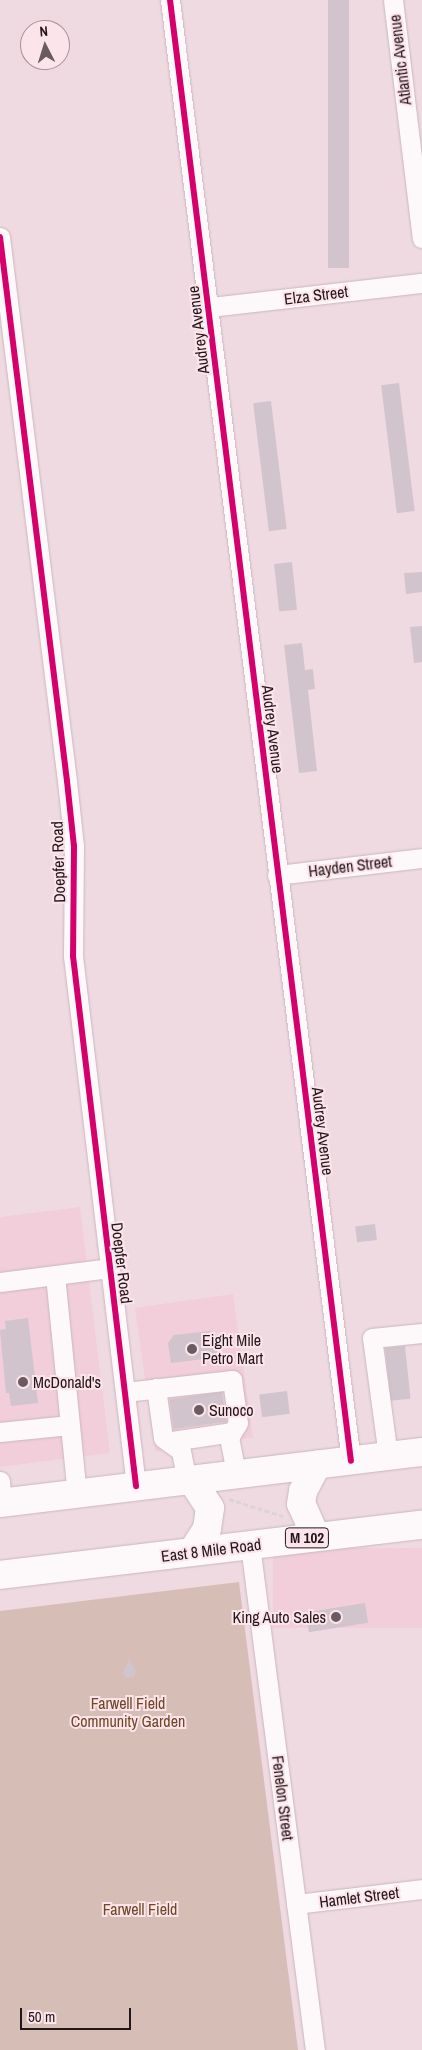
<!DOCTYPE html>
<style>
body{margin:0}
#map{position:relative;width:422px;height:2050px;overflow:hidden;background:#f0dae2;font-family:"Archivo Narrow",sans-serif}
div>[style]{position:absolute}
[style*='--x']{left:calc(var(--x)*1px);top:calc(var(--y)*1px);width:calc(var(--w)*1px);rotate:calc(var(--a)*1deg)}
.built>*{inset:0;background:#f1ced9;transform-origin:0 0}
.green>*{inset:0;background:#d6bdb6}
.building>*{inset:0;background:#d2c4cc;transform-origin:0 0}
.path>*{height:2.5px;margin-top:-1.25px;transform-origin:0;background:repeating-linear-gradient(90deg,#dbd4d6 0 5px,transparent 0 7.5px)}
.roads{filter:drop-shadow(0 0 1px #c8b7bd) drop-shadow(0 0 1px #c8b7bd)}
.minor>*{height:19px;margin:-9.5px;padding:0 9.5px;transform-origin:9.5px;border-radius:9.5px;background:#fdf9fb}
.highway>*{height:28px;margin:-14px;padding:0 14px;transform-origin:14px;border-radius:14px;background:#fdf9fb}
.cycleway>*{height:6px;margin:-3px;padding:0 3px;transform-origin:3px;border-radius:3px;background:#d6006c}
.dots>*{width:14px;height:14px;translate:-50% -50%;box-sizing:border-box;border:2px solid #fce4eb;border-radius:50%}
span{translate:-50% -50%;white-space:nowrap;text-align:center;line-height:1.15;-webkit-text-stroke:4px #fce4eb;paint-order:stroke}
.shield-label span{padding:1px 4px;background:#fce4eb;border:1px solid;border-radius:4px;-webkit-text-stroke-width:0}
.shield-label{font-size:15px;color:#23161a;font-weight:700}
.street-label{font-size:16px;color:#23161a}
.poi-label{font-size:16px;color:#23161a}
.left{translate:0 -50%;text-align:left}
.right{translate:-100% -50%;text-align:right}
.park-label{font-size:16px;color:#6e4725}
.north{position:absolute;left:20px;top:20px;width:50px;height:50px;box-sizing:border-box;background:#fce4eb;border:1px solid #a59297;border-radius:50%;rotate:355deg;font-size:14px;font-weight:700;line-height:20px;text-align:center;color:#23161a}
.north::after{content:'';display:block;margin:auto;width:18px;height:22px;background:#6b5b60;clip-path:polygon(50% 0,100% 100%,50% 72%,0 100%)}
.scale{position:absolute;left:20px;top:2008px;width:111px;height:22px;box-sizing:border-box;border:2px solid #23161a;border-top:0;padding-left:6px;font-size:15px;line-height:18px;white-space:nowrap;color:#23161a;-webkit-text-stroke:4px #fce4eb;paint-order:stroke}
</style>
<div id="map">
<div class="built">
<div style="clip-path:polygon(80px 1207px,110px 1453px,0 1467px,0 1217px)"></div>
<div style="left:233px;top:1294px;width:145px;height:99px;rotate:82deg"></div>
<div style="left:422px;top:1548px;width:80px;height:149px;rotate:90deg"></div>
</div>
<div class="green">
<div style="clip-path:polygon(239px 1582px,298px 2050px,0 2050px,0 1611px)"></div>
</div>
<div class="building">
<div style="left:328px;top:0;width:21px;height:268px"></div>
<div style="left:399px;top:383px;width:129px;height:18px;rotate:83deg"></div>
<div style="left:271px;top:401px;width:129px;height:18px;rotate:83deg"></div>
<div style="left:292px;top:562px;width:48px;height:18px;rotate:84deg"></div>
<div style="clip-path:polygon(422px 572px,422px 592px,406px 594px,404px 573px)"></div>
<div style="clip-path:polygon(422px 626px,422px 662px,414px 663px,410px 627px)"></div>
<div style="clip-path:polygon(302px 643px,305px 670px,313px 669px,315px 689px,308px 690px,317px 771px,299px 773px,284px 645px)"></div>
<div style="left:375px;top:1224px;width:16px;height:20px;rotate:83deg"></div>
<div style="clip-path:polygon(28px 1318px,38px 1403px,11px 1406px,9px 1393px,6px 1393px,0 1330px,6px 1329px,5px 1321px)"></div>
<div style="clip-path:polygon(211px 1331px,218px 1337px,220px 1357px,171px 1363px,168px 1343px,174px 1335px)"></div>
<div style="left:405px;top:1346px;width:53px;height:20px;rotate:84deg"></div>
<div style="left:287px;top:1391px;width:23px;height:28px;rotate:83deg"></div>
<div style="left:222px;top:1392px;width:30px;height:53px;rotate:82deg"></div>
<div style="left:365px;top:1603px;width:20px;height:60px;rotate:81deg"></div>
<div style="clip-path:polygon(129px 1659px,136px 1671px,134px 1677px,126px 1678px,123px 1672px)"></div>
</div>
<div class="path">
<div style="--x:229;--y:1499;--w:57;--a:17.5"></div>
</div>
<div class="roads">
<div class="minor">
<div style="--x:170;--y:0;--w:1472;--a:82.94"></div>
<div style="--x:393;--y:0;--w:240;--a:83.1"></div>
<div style="--x:0;--y:237;--w:548;--a:82.98"></div>
<div style="--x:67;--y:781;--w:65;--a:83.9"></div>
<div style="--x:74;--y:846;--w:110;--a:90.5"></div>
<div style="--x:73;--y:956;--w:534;--a:83.22"></div>
<div style="--x:210;--y:307;--w:213;--a:-6.5"></div>
<div style="--x:277;--y:875;--w:146;--a:-6.7"></div>
<div style="--x:55;--y:1275;--w:220;--a:84.3"></div>
<div style="--x:0;--y:1282;--w:110;--a:-7.3"></div>
<div style="--x:156;--y:1388;--w:50;--a:82"></div>
<div style="--x:163;--y:1438;--w:22;--a:36"></div>
<div style="--x:181;--y:1451;--w:31;--a:79"></div>
<div style="--x:125;--y:1392;--w:108;--a:-6.4"></div>
<div style="--x:232;--y:1380;--w:43;--a:82.1"></div>
<div style="--x:238;--y:1423;--w:17;--a:123"></div>
<div style="--x:229;--y:1437;--w:38;--a:79"></div>
<div style="--x:0;--y:1432;--w:70;--a:-5.7"></div>
<div style="--x:172;--y:1441;--w:61;--a:-8.5"></div>
<div style="--x:388;--y:1456;--w:119;--a:-97.7"></div>
<div style="--x:372;--y:1338;--w:50;--a:-5.7"></div>
<div style="--x:0;--y:1481;--w:22;--a:85"></div>
<div style="--x:250;--y:1545;--w:509;--a:82.67"></div>
<div style="--x:296;--y:1904;--w:127;--a:-6.8"></div>
</div>
<div class="highway">
<div style="--x:0;--y:1503;--w:425;--a:-6.9"></div>
<div style="--x:316;--y:1537;--w:36;--a:-114"></div>
<div style="--x:301;--y:1504;--w:13;--a:-81"></div>
<div style="--x:303;--y:1491;--w:30;--a:-62"></div>
<div style="--x:192;--y:1552;--w:27;--a:-57"></div>
<div style="--x:207;--y:1529;--w:21;--a:-82"></div>
<div style="--x:210;--y:1508;--w:33;--a:-123"></div>
<div style="--x:0;--y:1575;--w:425;--a:-6.8"></div>
</div>
</div>
<div class="cycleway">
<div style="--x:170;--y:0;--w:1472;--a:82.94"></div>
<div style="--x:0;--y:237;--w:548;--a:82.98"></div>
<div style="--x:67;--y:781;--w:65;--a:83.9"></div>
<div style="--x:74;--y:846;--w:110;--a:90.5"></div>
<div style="--x:73;--y:956;--w:534;--a:83.22"></div>
</div>
<div class="dots">
<div style="left:192px;top:1349px;background:#6b5b60"></div>
<div style="left:23px;top:1382px;background:#6b5b60"></div>
<div style="left:199px;top:1410px;background:#6b5b60"></div>
<div style="left:336px;top:1617px;background:#6b5b60"></div>
</div>
<div class="shield-label">
<span style="left:307px;top:1538px">M 102</span>
</div>
<div class="street-label">
<span style="left:400px;top:60px;rotate:-97deg">Atlantic Avenue</span>
<span style="left:316px;top:295px;rotate:-7deg">Elza Street</span>
<span style="left:198px;top:330px;rotate:-97deg">Audrey Avenue</span>
<span style="left:273px;top:729px;rotate:83deg">Audrey Avenue</span>
<span style="left:58px;top:862px;rotate:-92deg">Doepfer Road</span>
<span style="left:350px;top:866px;rotate:-7deg">Hayden Street</span>
<span style="left:323px;top:1131px;rotate:83deg">Audrey Avenue</span>
<span style="left:122px;top:1263px;rotate:83deg">Doepfer Road</span>
<span style="left:211px;top:1550px;rotate:-7deg">East 8 Mile Road</span>
<span style="left:283px;top:1798px;rotate:83deg">Fenelon Street</span>
<span style="left:359px;top:1897px;rotate:-7deg">Hamlet Street</span>
</div>
<div class="poi-label">
<span class="left" style="left:202px;top:1349px">Eight Mile<br>Petro Mart</span>
<span class="left" style="left:33px;top:1382px">McDonald's</span>
<span class="left" style="left:209px;top:1410px">Sunoco</span>
<span class="right" style="left:326px;top:1617px">King Auto Sales</span>
</div>
<div class="park-label">
<span style="left:128px;top:1712px">Farwell Field<br>Community Garden</span>
<span style="left:140px;top:1909px">Farwell Field</span>
</div>
<div class="north">N</div>
<div class="scale">50 m</div>
</div>
